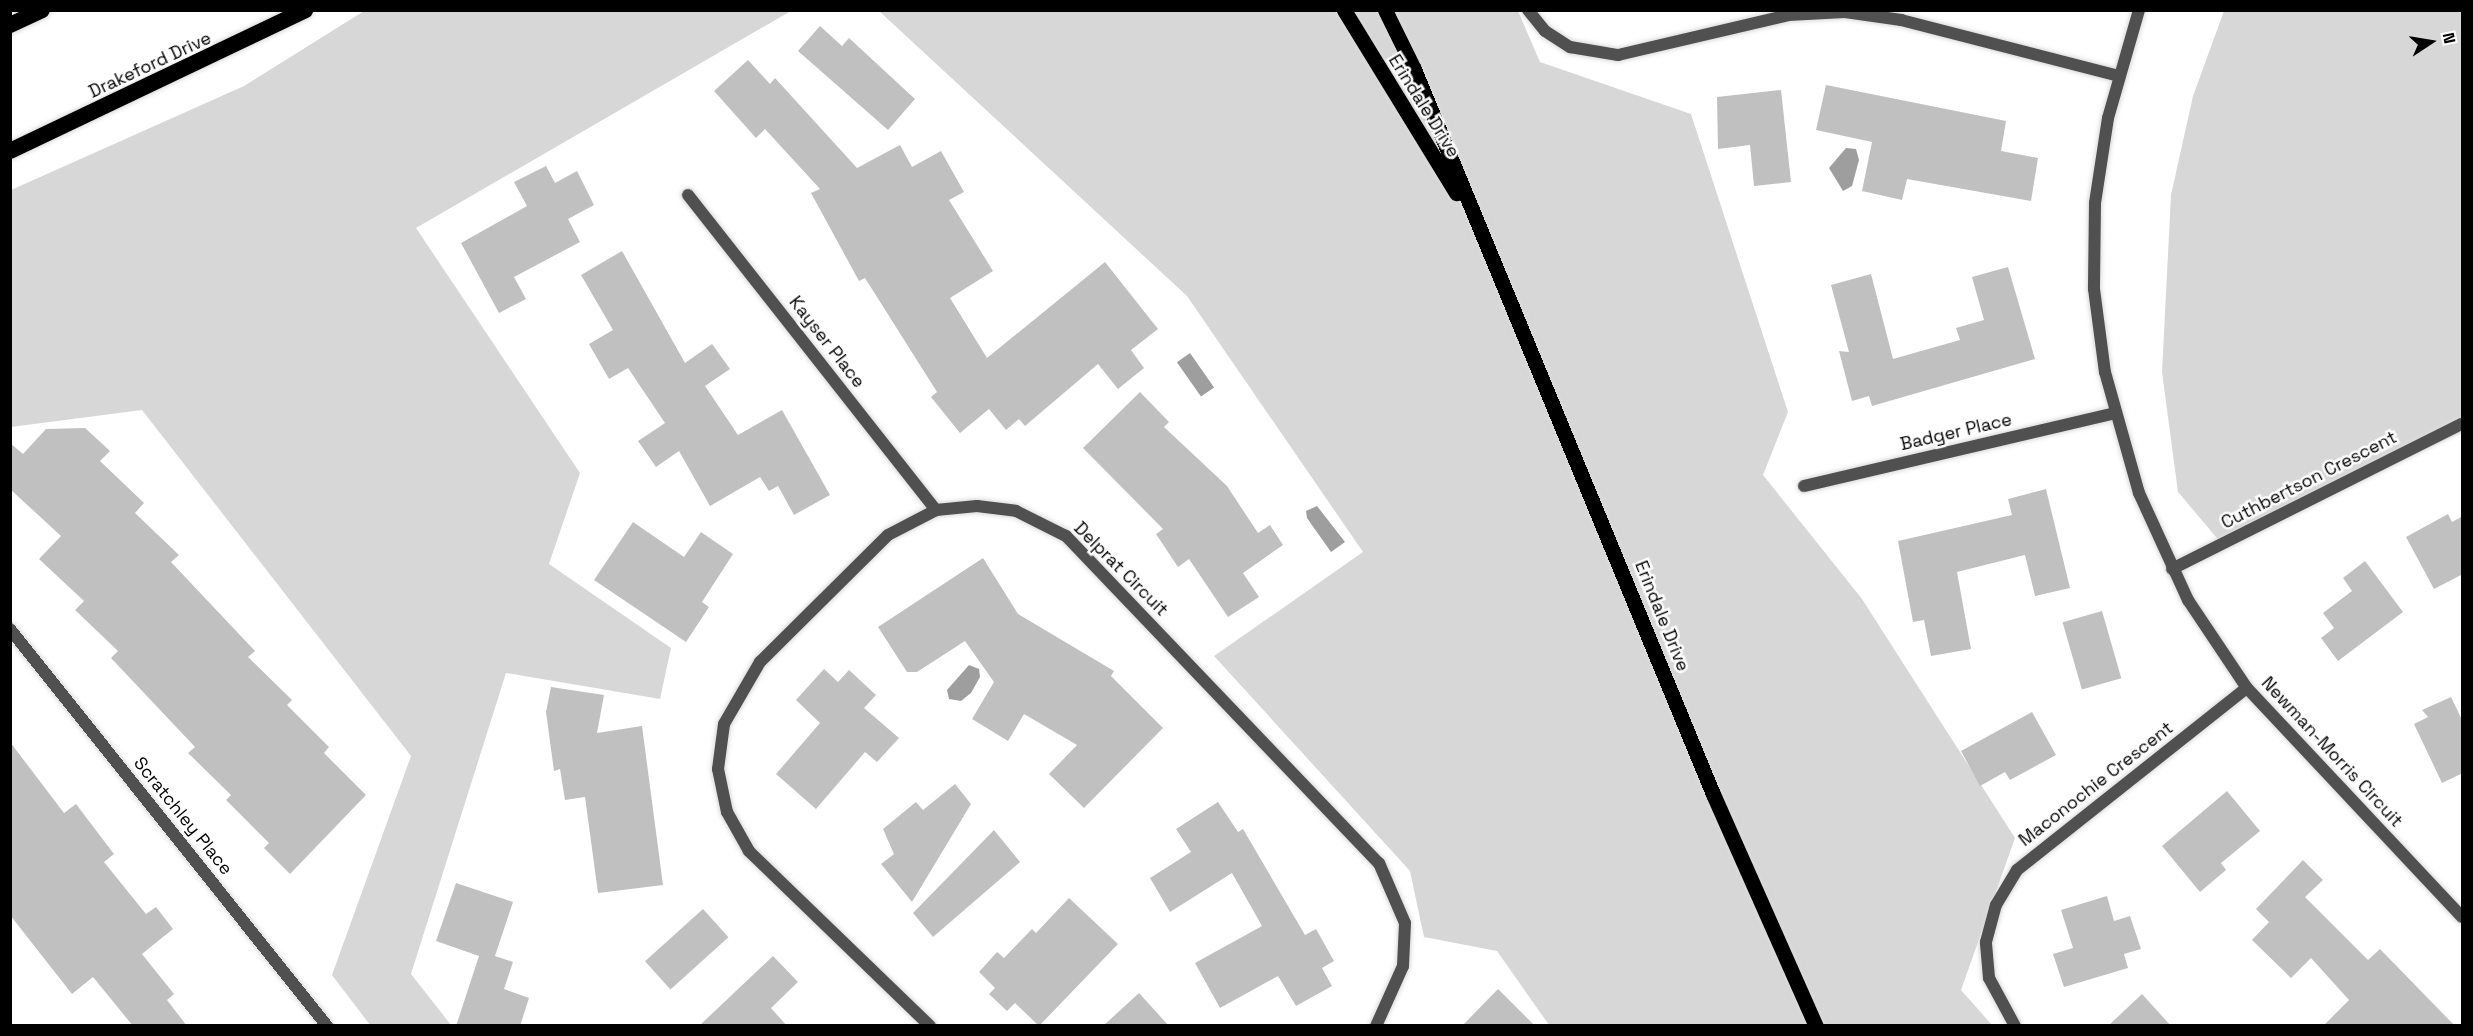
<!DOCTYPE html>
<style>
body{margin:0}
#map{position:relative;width:2473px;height:1036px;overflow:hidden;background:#fff;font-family:"Space Grotesk",sans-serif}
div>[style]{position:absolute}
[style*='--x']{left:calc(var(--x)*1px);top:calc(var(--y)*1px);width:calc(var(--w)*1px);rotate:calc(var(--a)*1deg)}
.green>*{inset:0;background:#d7d7d7}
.water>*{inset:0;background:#9e9e9e;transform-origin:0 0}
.building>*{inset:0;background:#c0c0c0;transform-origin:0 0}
.roads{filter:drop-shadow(0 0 2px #dbdbdb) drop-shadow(0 0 2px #dbdbdb)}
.minor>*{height:12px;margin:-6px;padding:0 6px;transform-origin:6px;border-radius:6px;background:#505050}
.tertiary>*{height:12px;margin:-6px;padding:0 6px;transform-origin:6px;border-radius:6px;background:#505050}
.primary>*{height:15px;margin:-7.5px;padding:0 7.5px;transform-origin:7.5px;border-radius:7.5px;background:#000}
.trunk>*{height:16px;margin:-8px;padding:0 8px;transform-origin:8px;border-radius:8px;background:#000}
span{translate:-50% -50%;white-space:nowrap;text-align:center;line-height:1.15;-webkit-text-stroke:5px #fff;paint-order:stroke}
.street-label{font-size:18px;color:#000}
.frame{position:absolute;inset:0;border:12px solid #000;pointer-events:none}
.north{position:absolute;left:2401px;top:12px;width:60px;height:60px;-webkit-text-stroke:4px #fff;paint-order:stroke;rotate:78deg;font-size:16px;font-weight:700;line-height:24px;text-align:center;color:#000}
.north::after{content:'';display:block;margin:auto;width:21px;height:27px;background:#000;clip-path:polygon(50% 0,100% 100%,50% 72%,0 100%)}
</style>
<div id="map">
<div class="green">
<div style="clip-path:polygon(364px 11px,791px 11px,416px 228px,580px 473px,549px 564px,671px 648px,660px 699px,506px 673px,411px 974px,451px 1025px,370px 1025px,332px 975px,411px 756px,142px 410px,11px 427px,11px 190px,244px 86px)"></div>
<div style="clip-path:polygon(879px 11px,1518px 11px,1540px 62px,1691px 114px,1788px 412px,1763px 475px,1862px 599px,2015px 838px,1961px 990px,1992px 1025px,1549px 1025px,1497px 951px,1424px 937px,1410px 871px,1214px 656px,1363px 552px,1187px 296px)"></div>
<div style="clip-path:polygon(2224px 11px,2462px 11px,2462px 432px,2222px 544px,2178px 492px,2162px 372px,2171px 195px,2193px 96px)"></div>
</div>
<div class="water">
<div style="clip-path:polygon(1846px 148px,1856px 149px,1859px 160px,1852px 186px,1843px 191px,1829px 168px)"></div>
<div style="left:1190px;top:353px;width:42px;height:16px;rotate:55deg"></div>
<div style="clip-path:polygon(1317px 506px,1345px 542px,1331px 552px,1307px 518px,1306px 511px)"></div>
<div style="clip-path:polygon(969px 665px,979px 669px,980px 677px,971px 693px,961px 701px,949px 699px,947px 690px)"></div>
</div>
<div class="building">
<div style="clip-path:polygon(820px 26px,842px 46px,849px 38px,915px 99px,888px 130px,798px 51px)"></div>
<div style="clip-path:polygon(748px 60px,770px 84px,775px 78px,857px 168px,900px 145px,912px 167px,941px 151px,964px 192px,949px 200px,993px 271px,950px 298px,987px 358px,1105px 262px,1158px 329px,1131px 350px,1144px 368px,1118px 389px,1098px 364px,1025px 426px,1019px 419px,1006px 430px,989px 409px,960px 433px,931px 397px,937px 392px,865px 278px,859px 281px,811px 193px,820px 189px,765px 129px,756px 138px,714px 91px)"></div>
<div style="clip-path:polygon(1826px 85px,2006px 121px,2001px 151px,2038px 158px,2031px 201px,1907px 179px,1902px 200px,1862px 191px,1872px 142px,1816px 130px)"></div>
<div style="clip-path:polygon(1781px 90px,1791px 182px,1754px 186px,1750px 145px,1718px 149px,1717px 97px)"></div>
<div style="clip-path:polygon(546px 166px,555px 183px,577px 171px,594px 205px,568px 219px,580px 242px,514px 277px,526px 299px,499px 313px,461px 243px,527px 206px,514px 182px)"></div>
<div style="clip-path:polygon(622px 251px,685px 363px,712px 344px,730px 369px,705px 386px,738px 435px,782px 410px,830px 495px,794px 515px,778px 486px,769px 491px,760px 477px,710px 506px,679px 451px,656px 467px,638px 441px,665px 423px,628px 368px,609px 379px,589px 344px,613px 330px,581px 275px)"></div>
<div style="clip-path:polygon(2008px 267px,2035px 359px,1872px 406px,1869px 396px,1852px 401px,1839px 351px,1849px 352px,1831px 285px,1871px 274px,1893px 359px,1960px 340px,1956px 328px,1984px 320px,1972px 277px)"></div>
<div style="clip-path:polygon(1140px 392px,1169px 422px,1164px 427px,1227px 486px,1258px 533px,1270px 525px,1283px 545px,1243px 573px,1259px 597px,1228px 617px,1189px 559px,1178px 567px,1156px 534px,1163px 529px,1083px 448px)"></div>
<div style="clip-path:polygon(85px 428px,110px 451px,100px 461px,144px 503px,135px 513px,179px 555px,171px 562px,255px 651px,248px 657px,292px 700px,287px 705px,329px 747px,324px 753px,366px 795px,290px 874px,264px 848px,269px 843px,226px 800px,231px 795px,188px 753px,195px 747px,111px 658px,118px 651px,75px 610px,84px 601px,39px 559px,61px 536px,10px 489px,10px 443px,23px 454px,46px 429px)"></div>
<div style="clip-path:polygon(2046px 489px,2070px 588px,2035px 596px,2025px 555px,1957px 572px,1971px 649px,1931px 656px,1924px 620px,1913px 622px,1898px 541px,2012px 515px,2008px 499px)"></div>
<div style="clip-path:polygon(2448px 514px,2452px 522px,2463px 516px,2463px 574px,2434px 589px,2406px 537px)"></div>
<div style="clip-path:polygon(633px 522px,684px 557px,701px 532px,733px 554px,702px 602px,709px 607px,686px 642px,594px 580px)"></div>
<div style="clip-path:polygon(983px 558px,1018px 614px,1114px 671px,1111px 676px,1163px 728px,1084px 808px,1049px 774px,1077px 745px,1024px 714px,1008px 741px,972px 719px,994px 682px,965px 641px,917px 672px,907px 672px,878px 627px)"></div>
<div style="clip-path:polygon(2365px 561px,2403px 612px,2338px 661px,2321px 638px,2334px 628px,2323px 613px,2352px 591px,2343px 578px)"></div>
<div style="left:2102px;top:611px;width:70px;height:41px;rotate:74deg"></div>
<div style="clip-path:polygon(824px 669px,838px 682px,849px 670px,876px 695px,864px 708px,899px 738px,877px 762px,865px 752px,816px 809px,776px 774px,820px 723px,796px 700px)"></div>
<div style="clip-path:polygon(551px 687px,604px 695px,597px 733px,642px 726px,663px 885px,598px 893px,585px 797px,565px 800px,560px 769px,554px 771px,546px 712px)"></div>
<div style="clip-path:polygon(2451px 697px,2463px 722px,2463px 773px,2442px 783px,2414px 724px,2428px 717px,2422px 710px)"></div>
<div style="clip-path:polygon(2032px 712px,2056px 755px,2010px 780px,2005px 772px,1980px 786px,1961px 751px)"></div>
<div style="clip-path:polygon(10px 742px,64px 813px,76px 804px,114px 854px,104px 862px,146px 914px,156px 907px,173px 929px,142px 954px,174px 994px,167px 1000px,187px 1026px,133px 1026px,93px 977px,72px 994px,10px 915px)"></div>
<div style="clip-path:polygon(955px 784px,971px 804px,912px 902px,881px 864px,894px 854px,883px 829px,916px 802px,923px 810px)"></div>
<div style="clip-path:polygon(2227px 791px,2260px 831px,2221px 863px,2226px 870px,2200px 892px,2162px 846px)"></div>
<div style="clip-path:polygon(1218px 802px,1238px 832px,1243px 829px,1305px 935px,1316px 929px,1334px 961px,1322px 968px,1332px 986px,1296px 1006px,1278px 976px,1220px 1008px,1195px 963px,1262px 926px,1232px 873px,1170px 912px,1150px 878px,1191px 852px,1176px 829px)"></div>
<div style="clip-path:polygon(994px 830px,1020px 862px,933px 937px,913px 913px)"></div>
<div style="clip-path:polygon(2303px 860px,2323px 880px,2305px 897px,2368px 960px,2380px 949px,2455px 1026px,2323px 1026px,2349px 1000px,2311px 958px,2291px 978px,2252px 940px,2269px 922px,2256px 909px)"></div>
<div style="clip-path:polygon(456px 883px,513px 902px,495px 956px,513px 962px,504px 989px,529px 998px,520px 1026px,456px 1026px,479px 956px,436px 941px)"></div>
<div style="clip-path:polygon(2107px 896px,2114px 921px,2130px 916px,2141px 949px,2124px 954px,2128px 968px,2064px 987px,2053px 954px,2073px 948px,2061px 910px)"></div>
<div style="clip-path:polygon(1069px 898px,1118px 944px,1039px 1026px,1015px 1003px,1007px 1011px,989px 994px,995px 988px,979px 972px,997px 952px,1004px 958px,1032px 929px,1036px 933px)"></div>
<div style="left:703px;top:909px;width:38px;height:78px;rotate:48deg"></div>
<div style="clip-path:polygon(773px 956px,798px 982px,771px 1008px,787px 1026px,699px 1026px)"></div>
<div style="clip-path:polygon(1498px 989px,1535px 1026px,1462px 1026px)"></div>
<div style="clip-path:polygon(1139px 993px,1169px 1026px,1103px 1026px)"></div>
<div style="clip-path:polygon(2142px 994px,2171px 1026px,2108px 1026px)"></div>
</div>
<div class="roads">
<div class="minor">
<div style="--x:1528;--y:10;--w:27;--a:51"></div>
<div style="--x:1545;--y:31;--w:30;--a:33"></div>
<div style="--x:1570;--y:47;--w:49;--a:9.5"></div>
<div style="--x:1618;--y:55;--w:175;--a:-13.2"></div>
<div style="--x:1788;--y:15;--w:57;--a:-3"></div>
<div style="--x:1845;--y:12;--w:57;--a:8.1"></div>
<div style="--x:1901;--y:20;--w:225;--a:14.4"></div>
<div style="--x:688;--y:195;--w:401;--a:51.8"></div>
<div style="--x:1804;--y:486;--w:320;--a:-13.2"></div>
<div style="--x:2172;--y:569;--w:324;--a:-26.6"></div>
<div style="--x:10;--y:629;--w:508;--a:51.39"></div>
<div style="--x:930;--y:1026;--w:252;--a:-136"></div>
<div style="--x:749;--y:851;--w:45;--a:-119.4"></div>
<div style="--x:727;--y:812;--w:44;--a:-101.8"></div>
<div style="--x:718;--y:769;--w:45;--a:-82.4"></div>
<div style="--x:724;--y:724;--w:72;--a:-59.9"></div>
<div style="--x:760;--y:662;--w:180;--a:-44.8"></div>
<div style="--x:888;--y:535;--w:54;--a:-27.5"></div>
<div style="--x:936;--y:510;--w:41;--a:-5.6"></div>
<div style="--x:977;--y:506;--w:39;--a:7"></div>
<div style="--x:1016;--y:511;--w:56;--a:26.6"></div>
<div style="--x:1066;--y:536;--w:453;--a:46.3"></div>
<div style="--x:1379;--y:863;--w:65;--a:66.6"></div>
<div style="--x:1405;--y:923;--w:43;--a:92.7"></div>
<div style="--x:1403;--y:966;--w:66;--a:114.2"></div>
<div style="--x:2015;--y:1026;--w:55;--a:-118.4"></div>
<div style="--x:1989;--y:978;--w:36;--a:-95"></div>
<div style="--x:1986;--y:942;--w:38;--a:-75"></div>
<div style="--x:1996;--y:905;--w:41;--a:-59"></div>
<div style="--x:2017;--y:870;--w:293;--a:-38.4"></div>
</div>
<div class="tertiary">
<div style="--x:2139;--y:10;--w:112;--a:106"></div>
<div style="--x:2108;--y:118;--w:86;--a:98.7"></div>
<div style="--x:2095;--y:203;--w:86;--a:90.7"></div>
<div style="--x:2094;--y:289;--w:84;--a:82.5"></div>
<div style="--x:2105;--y:372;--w:126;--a:74.3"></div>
<div style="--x:2139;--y:493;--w:118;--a:65.4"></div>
<div style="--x:2188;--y:600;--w:106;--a:56.2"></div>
<div style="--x:2247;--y:688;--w:314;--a:46.8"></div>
</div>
<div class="primary">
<div style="--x:1344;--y:10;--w:215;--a:58.5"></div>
<div style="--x:1385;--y:10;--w:66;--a:63.8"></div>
<div style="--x:1414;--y:69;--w:784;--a:67.59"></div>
<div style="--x:1713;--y:794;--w:254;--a:66.1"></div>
</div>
<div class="trunk">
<div style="--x:10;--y:25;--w:35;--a:-25"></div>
<div style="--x:10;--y:151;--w:327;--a:-25.5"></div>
</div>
</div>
<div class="street-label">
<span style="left:150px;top:65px;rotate:-25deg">Drakeford Drive</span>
<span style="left:1424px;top:106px;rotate:58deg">Erindale Drive</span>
<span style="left:827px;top:342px;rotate:52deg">Kayser Place</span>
<span style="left:1956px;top:432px;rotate:-13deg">Badger Place</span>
<span style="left:2309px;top:480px;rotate:-27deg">Cuthbertson Crescent</span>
<span style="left:1121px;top:569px;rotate:45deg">Delprat Circuit</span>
<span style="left:1662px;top:616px;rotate:68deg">Erindale Drive</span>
<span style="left:2332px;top:752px;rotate:47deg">Newman-Morris Circuit</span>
<span style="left:2096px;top:784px;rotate:-38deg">Maconochie Crescent</span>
<span style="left:183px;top:816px;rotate:51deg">Scratchley Place</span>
</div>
<div class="frame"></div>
<div class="north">N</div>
</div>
